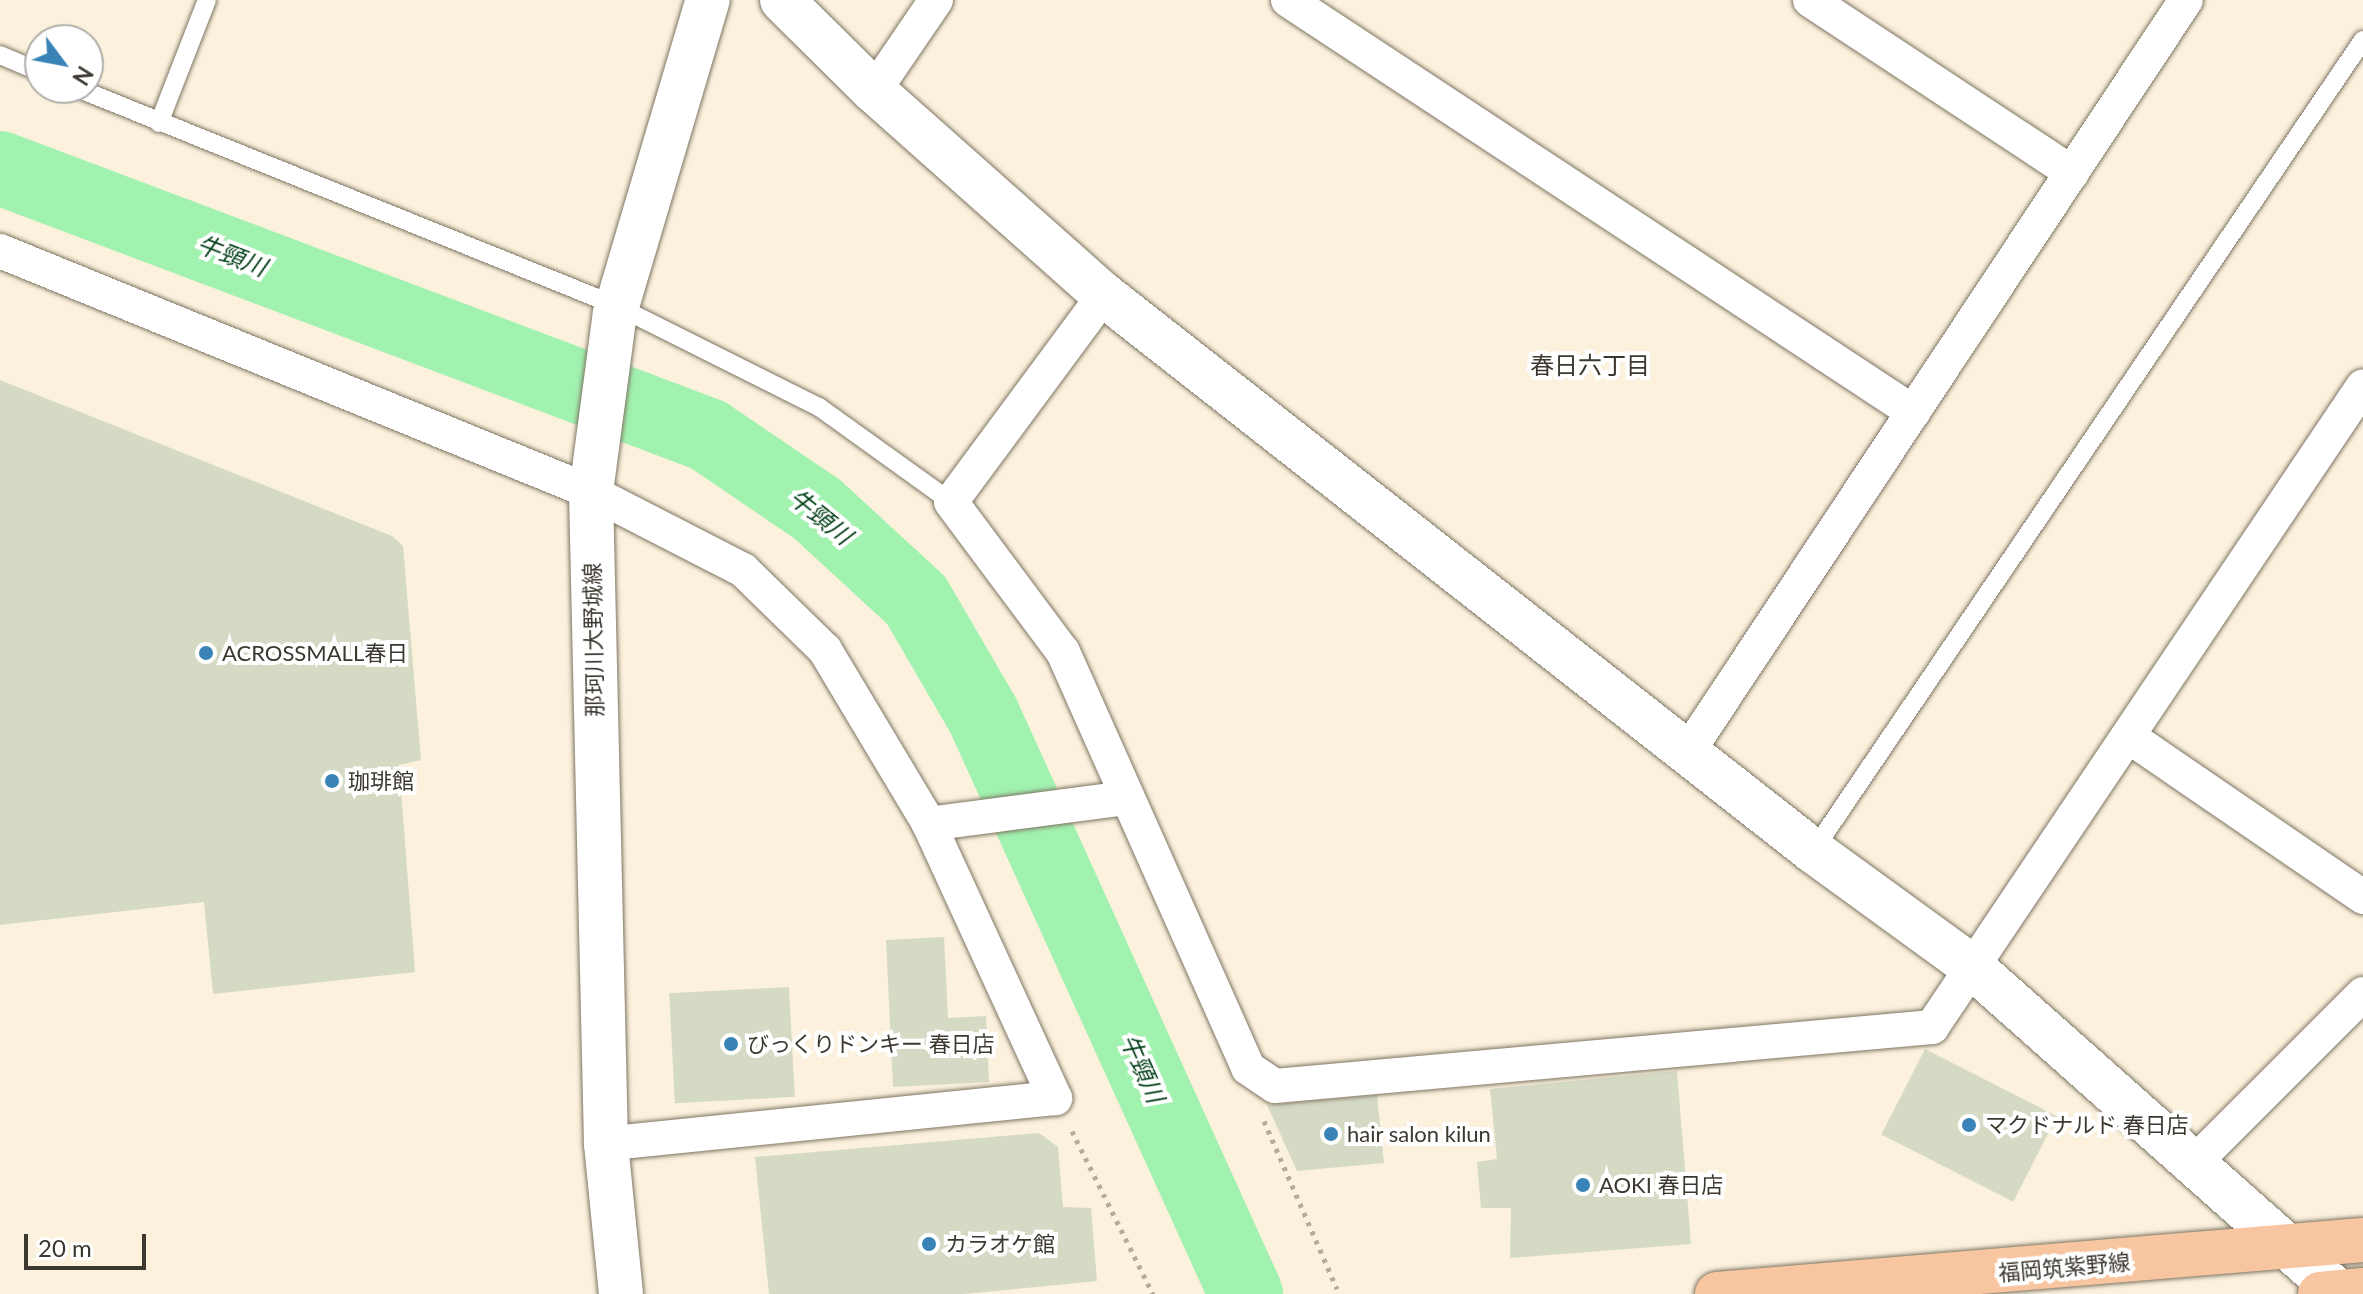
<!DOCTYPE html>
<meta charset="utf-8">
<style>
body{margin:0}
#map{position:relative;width:2363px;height:1294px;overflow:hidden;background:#fbf1dd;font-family:Lato,"Noto Sans JP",sans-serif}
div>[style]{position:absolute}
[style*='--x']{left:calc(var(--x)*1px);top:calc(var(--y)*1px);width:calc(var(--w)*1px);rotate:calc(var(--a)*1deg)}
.river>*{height:74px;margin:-37px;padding:0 37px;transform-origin:37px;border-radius:37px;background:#a1f1af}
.building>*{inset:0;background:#d5dac5;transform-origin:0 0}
.path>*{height:5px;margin-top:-2.5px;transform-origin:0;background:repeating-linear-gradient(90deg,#b4ad9d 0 4px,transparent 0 10px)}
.roads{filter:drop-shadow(0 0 2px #7e7563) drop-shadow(0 0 2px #7e7563)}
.lane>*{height:18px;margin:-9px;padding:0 9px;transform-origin:9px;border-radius:9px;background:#fff}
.street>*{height:34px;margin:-17px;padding:0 17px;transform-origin:17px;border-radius:17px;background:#fff}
.secondary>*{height:44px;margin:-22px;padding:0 22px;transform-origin:22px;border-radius:22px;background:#fff}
.primary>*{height:44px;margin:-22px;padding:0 22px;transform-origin:22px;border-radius:22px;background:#f8c5a1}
.dots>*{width:22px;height:22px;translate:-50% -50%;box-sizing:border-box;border:4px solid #fff;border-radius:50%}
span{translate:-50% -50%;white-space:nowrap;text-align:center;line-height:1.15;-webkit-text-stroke:8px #fff;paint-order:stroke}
.street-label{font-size:22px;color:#3c3830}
.poi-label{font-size:22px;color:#3c3830}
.left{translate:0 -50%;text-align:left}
.water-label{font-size:24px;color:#003e16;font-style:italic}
.neighbourhood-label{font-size:24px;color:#3c3830}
.north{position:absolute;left:24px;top:24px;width:80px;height:80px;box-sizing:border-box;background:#fff;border:2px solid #b1afac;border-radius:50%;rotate:122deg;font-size:22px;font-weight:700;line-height:32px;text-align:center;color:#3c3830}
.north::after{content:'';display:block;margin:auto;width:28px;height:36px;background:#3983b7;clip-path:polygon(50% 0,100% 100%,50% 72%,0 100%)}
.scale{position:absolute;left:24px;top:1234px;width:122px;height:36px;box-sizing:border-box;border:4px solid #3c3830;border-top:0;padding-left:10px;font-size:24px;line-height:28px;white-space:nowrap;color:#3c3830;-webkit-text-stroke:6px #fff;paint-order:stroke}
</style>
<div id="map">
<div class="river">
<div style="--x:0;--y:168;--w:757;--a:20.66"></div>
<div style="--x:708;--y:435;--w:132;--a:34.2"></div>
<div style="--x:817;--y:509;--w:134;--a:42.6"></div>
<div style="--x:916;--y:600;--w:133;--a:59.8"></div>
<div style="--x:983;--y:715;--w:636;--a:65.57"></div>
</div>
<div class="building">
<div style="clip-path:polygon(0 380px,392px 536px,403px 546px,421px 760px,399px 765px,415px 972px,213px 994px,204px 902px,0 925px)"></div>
<div style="clip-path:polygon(944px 937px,948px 1018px,986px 1016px,989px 1082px,893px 1087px,886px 940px)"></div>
<div style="left:789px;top:987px;width:110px;height:120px;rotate:87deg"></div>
<div style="left:1925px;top:1049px;width:148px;height:96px;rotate:27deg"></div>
<div style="clip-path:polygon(1677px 1071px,1691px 1244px,1510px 1258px,1511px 1208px,1481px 1208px,1477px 1162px,1497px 1159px,1490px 1089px)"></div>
<div style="clip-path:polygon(1377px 1095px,1384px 1163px,1297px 1171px,1267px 1105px)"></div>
<div style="clip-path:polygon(1039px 1133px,1058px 1147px,1063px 1207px,1091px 1208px,1097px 1281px,964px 1294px,769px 1294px,755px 1157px)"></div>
</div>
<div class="path">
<div style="--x:1264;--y:1121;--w:183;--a:66.5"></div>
<div style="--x:1072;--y:1131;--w:182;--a:63.6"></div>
</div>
<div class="roads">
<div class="lane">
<div style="--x:0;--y:55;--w:43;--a:23"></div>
<div style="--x:77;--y:88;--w:582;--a:21.98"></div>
<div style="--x:617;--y:306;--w:226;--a:26.6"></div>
<div style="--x:819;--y:407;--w:163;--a:35.7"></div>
<div style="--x:159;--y:123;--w:132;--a:-68.7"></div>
<div style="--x:1813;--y:851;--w:980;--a:-55.86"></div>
</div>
<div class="street">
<div style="--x:1288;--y:0;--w:749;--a:33.39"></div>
<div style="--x:1810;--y:0;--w:314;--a:33.4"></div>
<div style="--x:874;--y:91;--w:110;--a:-55.7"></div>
<div style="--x:0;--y:251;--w:638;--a:22.18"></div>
<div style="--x:591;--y:492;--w:171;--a:27.2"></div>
<div style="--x:743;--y:570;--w:115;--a:44.3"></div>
<div style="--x:825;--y:650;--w:203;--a:59.1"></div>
<div style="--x:929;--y:824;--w:302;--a:65.3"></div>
<div style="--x:1055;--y:1098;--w:451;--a:174.2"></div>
<div style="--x:1104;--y:295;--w:257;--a:126.5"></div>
<div style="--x:951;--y:502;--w:187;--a:53.3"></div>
<div style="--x:1063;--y:652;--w:455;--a:66"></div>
<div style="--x:1248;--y:1068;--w:32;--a:34"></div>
<div style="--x:1275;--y:1086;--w:660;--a:-5.13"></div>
<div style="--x:1932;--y:1027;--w:772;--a:-56.08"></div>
<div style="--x:2128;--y:736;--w:285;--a:34.4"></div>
<div style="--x:1687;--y:753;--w:903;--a:-56.47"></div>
<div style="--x:929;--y:824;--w:200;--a:-7.5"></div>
<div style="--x:2194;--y:1163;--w:239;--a:-45"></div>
</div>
<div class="secondary">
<div style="--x:782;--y:0;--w:129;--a:44.7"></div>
<div style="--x:874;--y:91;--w:307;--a:41.6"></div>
<div style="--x:1104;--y:295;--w:901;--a:38.1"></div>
<div style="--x:1813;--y:851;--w:194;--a:36"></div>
<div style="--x:1970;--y:965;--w:496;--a:41.6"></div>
<div style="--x:621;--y:1294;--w:151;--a:-95.7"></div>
<div style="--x:606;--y:1144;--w:652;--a:-91.32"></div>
<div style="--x:591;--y:492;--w:181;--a:-82.4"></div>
<div style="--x:615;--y:313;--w:327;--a:-73.5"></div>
</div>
<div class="primary">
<div style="--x:1717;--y:1294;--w:648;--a:-4.78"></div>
<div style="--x:2320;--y:1294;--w:43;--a:-5.3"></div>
</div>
</div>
<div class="dots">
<div style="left:206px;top:653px;background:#3983b7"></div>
<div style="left:332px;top:781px;background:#3983b7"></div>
<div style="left:731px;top:1044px;background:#3983b7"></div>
<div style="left:1969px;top:1125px;background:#3983b7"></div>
<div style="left:1331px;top:1134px;background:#3983b7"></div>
<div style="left:1583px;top:1185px;background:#3983b7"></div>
<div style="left:929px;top:1244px;background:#3983b7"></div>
</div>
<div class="street-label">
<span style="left:593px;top:640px;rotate:-91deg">那珂川大野城線</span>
<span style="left:2064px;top:1267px;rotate:-5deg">福岡筑紫野線</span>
</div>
<div class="poi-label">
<span class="left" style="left:222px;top:653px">ACROSSMALL春日</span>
<span class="left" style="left:348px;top:781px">珈琲館</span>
<span class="left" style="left:747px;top:1044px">びっくりドンキー 春日店</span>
<span class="left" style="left:1985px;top:1125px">マクドナルド 春日店</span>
<span class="left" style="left:1347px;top:1134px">hair salon kilun</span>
<span class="left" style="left:1599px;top:1185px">AOKI 春日店</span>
<span class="left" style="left:945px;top:1244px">カラオケ館</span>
</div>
<div class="water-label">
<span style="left:232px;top:255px;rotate:21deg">牛頸川</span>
<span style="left:821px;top:516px;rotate:39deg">牛頸川</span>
<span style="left:1143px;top:1068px;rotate:66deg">牛頸川</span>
</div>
<div class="neighbourhood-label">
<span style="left:1590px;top:365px">春日六丁目</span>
</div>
<div class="north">N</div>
<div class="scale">20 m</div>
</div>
